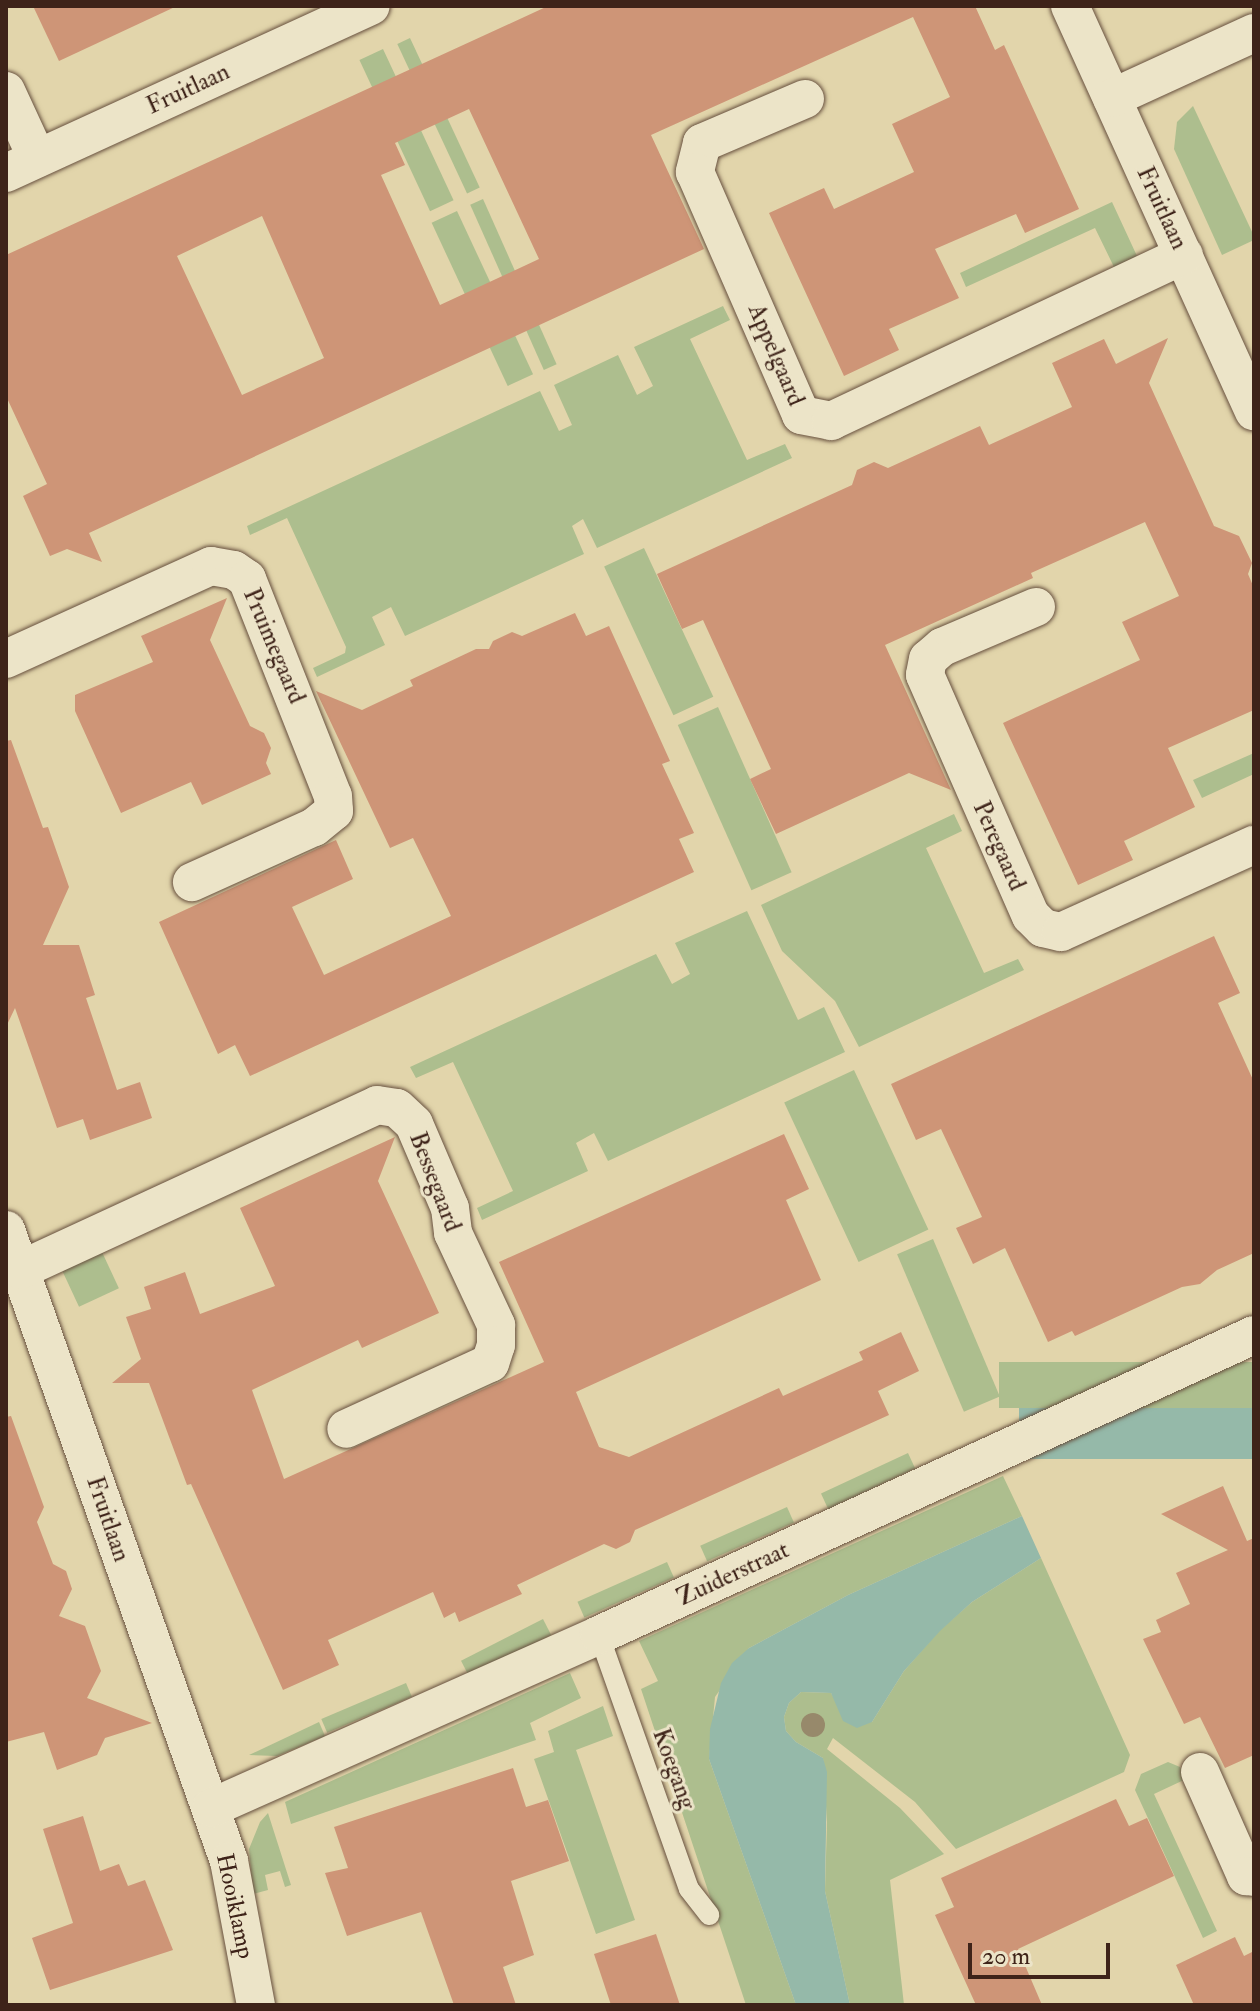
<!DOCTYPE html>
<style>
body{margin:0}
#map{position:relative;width:1260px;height:2011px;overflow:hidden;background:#e2d5ab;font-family:"IM FELL Double Pica",serif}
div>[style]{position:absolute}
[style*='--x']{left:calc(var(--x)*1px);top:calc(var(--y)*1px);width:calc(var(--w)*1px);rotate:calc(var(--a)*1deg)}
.green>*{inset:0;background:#adbe8e;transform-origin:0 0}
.water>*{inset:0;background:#95b9a9;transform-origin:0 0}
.building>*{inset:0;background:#ce9577}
.roads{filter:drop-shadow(0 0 2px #67503e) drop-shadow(0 0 2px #67503e)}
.service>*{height:20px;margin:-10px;padding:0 10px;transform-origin:10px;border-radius:10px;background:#ece4c8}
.minor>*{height:38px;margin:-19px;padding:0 19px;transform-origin:19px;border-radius:19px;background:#ece4c8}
.trees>*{width:24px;height:24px;margin:-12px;border-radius:50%;background:#97896b}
span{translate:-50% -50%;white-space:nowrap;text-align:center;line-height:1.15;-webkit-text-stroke:6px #ece4c8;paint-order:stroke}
.street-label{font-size:24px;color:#3e2319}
.frame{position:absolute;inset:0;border:8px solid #3e2319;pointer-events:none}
.scale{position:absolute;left:968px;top:1943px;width:142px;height:36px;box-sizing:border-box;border:4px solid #3e2319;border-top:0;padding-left:10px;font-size:24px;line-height:28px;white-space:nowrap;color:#3e2319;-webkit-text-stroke:6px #ece4c8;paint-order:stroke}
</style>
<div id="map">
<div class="green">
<div style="left:410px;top:38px;width:165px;height:14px;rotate:65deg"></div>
<div style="left:383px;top:49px;width:167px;height:26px;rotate:65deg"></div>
<div style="clip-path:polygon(1193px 106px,1254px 236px,1254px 240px,1222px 255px,1174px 149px,1177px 122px)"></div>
<div style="left:483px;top:199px;width:181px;height:14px;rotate:66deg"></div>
<div style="clip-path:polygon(1112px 202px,1137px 256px,1114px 267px,1095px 228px,966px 287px,960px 273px)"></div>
<div style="left:457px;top:211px;width:180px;height:28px;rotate:65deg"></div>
<div style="clip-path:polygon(723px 306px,730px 320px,690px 339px,747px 460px,785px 444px,792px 458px,597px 548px,583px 519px,572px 526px,584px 554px,405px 636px,391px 607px,372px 617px,385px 645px,317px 677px,313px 668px,345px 653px,346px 647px,287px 518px,250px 535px,247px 526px,540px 391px,559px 431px,572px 425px,554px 385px,618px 355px,637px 395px,653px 386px,634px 347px)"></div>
<div style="left:644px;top:548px;width:164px;height:44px;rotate:65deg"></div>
<div style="left:718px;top:707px;width:181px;height:44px;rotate:66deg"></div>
<div style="clip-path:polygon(1254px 753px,1254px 774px,1202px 798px,1193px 780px)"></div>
<div style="clip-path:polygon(954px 814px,962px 831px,926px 848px,984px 973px,1018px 959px,1024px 970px,859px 1047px,835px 1001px,782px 951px,761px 905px)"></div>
<div style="clip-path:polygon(747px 911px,798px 1020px,824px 1007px,845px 1052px,608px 1161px,594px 1133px,576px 1143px,588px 1171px,482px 1220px,477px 1208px,513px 1191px,453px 1062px,416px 1078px,410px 1067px,656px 954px,672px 984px,690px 974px,675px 943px)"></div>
<div style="left:854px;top:1070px;width:176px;height:77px;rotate:65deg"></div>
<div style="left:933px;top:1239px;width:171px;height:39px;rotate:67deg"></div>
<div style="left:102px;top:1252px;width:40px;height:44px;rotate:65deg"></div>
<div style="left:1254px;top:1362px;width:46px;height:255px;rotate:90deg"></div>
<div style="left:908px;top:1453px;width:17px;height:96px;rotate:65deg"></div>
<div style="clip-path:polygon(1003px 1476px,1022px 1516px,848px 1595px,749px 1648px,715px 1697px,709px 1759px,796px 2005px,746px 2005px,641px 1689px,658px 1681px,639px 1641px)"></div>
<div style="left:787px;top:1507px;width:17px;height:95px;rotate:66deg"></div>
<div style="clip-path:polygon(1041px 1558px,1130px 1755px,1124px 1772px,956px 1849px,915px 1802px,833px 1738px,827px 1749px,900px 1808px,944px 1854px,890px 1880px,904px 2005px,850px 2005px,825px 1891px,827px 1822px,823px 1758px,796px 1742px,786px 1731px,784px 1717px,789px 1703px,801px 1692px,831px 1693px,838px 1705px,872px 1722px,904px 1671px,939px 1631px,972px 1602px)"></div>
<div style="left:667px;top:1562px;width:17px;height:98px;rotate:66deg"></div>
<div style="left:543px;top:1619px;width:18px;height:92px;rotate:63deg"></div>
<div style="clip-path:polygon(570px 1673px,581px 1698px,530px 1723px,536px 1740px,291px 1824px,285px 1802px)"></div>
<div style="left:406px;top:1683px;width:15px;height:92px;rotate:67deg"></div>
<div style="clip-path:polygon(603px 1706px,613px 1736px,576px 1750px,635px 1920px,596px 1934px,534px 1759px,554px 1752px,548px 1731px)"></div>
<div style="clip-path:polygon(319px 1722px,325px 1736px,277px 1756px,249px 1755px)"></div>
<div style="clip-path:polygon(1168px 1762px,1180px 1767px,1186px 1779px,1154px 1794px,1217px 1931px,1203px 1938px,1135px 1790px,1141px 1774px)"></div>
<div style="clip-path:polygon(268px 1813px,291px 1885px,285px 1887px,280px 1871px,265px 1875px,268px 1890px,253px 1894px,249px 1849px,260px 1822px)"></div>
</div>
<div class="water">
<div style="left:1254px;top:1408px;width:51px;height:235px;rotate:90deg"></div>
<div style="clip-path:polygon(1022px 1516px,1041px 1558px,972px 1602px,940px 1631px,904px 1671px,872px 1722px,857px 1728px,843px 1721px,831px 1693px,801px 1692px,789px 1703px,784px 1717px,786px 1731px,796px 1742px,823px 1758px,827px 1772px,825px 1891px,850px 2005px,796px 2005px,709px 1759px,710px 1729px,721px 1683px,732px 1663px,749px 1648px,848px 1595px)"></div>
</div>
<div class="building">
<div style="clip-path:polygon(33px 6px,177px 6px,59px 61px)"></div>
<div style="clip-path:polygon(evenodd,548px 6px,975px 6px,995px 50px,1004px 45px,1079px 209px,1025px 233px,1016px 214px,935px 249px,959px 298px,889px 329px,899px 350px,844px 376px,769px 213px,824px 188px,834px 209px,914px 172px,892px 124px,950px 97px,913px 17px,651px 135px,704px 249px,89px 533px,102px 562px,67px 549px,50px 556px,23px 496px,47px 484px,6px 396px,6px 255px,548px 6px,469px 109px,539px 259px,440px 305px,381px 175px,405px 165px,395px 143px,469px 109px,548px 6px,262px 216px,324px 358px,242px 395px,177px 256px,262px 216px)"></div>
<div style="clip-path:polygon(1168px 338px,1149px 383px,1214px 526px,1239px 536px,1252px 563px,1248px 574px,1254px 588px,1254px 710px,1168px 748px,1195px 807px,1124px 841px,1133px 860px,1078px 885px,1003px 723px,1140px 660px,1122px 622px,1179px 596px,1145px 522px,1031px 573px,1033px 578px,885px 645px,951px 790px,909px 773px,776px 834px,750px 779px,771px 769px,703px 620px,682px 629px,657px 574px,852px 485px,857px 470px,874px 462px,888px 468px,980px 426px,989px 445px,1072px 407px,1052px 363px,1104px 339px,1116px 364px)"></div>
<div style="clip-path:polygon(227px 598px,210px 640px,250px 726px,264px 733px,271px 748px,266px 763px,271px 774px,202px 805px,191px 782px,121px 813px,75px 711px,75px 695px,153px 662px,141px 636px)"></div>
<div style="clip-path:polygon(575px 613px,586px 636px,609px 626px,670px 761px,662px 764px,694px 833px,679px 839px,694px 872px,250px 1076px,235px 1045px,218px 1054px,159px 922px,336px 840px,353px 879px,292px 907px,324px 975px,451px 916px,413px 838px,390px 848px,316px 691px,362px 710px,413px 686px,410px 680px,476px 649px,489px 649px,493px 641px,512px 632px,522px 636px)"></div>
<div style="clip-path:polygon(11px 740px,43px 828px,48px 827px,69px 887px,43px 945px,79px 945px,95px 995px,86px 998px,117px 1090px,140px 1082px,152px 1118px,90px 1140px,83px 1119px,57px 1128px,15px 1008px,6px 1027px,6px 741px)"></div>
<div style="clip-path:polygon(1214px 936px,1240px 993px,1218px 1003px,1254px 1082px,1254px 1253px,1217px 1270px,1200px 1284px,1182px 1287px,1075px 1336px,1072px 1331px,1048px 1342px,1005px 1248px,973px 1264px,956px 1228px,982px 1217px,941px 1129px,916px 1140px,891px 1084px)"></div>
<div style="clip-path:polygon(784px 1134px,809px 1189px,786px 1200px,821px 1280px,576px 1392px,599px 1447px,629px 1457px,779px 1388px,783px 1396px,863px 1360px,859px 1352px,901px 1332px,919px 1371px,878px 1391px,889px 1415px,635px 1530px,630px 1542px,616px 1549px,604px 1544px,517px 1585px,522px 1594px,459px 1622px,455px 1612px,444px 1618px,433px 1592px,328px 1640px,339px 1665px,283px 1690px,191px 1484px,187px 1485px,149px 1383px,112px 1383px,141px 1359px,126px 1317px,151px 1309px,144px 1287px,185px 1272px,200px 1314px,275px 1286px,240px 1208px,395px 1137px,378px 1181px,439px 1313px,362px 1348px,358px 1340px,252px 1390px,284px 1479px,544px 1362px,499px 1262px)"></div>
<div style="clip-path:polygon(11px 1416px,44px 1507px,37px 1522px,53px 1564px,66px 1571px,72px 1589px,59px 1616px,85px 1626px,101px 1671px,87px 1698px,152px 1723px,105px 1738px,97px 1755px,57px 1770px,44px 1732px,6px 1742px,6px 1417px)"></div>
<div style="clip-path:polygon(1223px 1486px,1247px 1541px,1254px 1538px,1254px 1755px,1225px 1768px,1200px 1717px,1184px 1724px,1143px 1639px,1161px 1632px,1156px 1620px,1190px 1604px,1176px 1573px,1228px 1550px,1161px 1514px)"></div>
<div style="clip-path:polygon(513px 1768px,526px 1807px,548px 1800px,569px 1861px,511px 1881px,534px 1955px,503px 1967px,516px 2005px,454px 2005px,421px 1912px,347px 1936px,325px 1873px,348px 1868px,334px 1827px)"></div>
<div style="clip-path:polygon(1116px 1799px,1129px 1826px,1147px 1818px,1174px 1876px,1018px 1949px,1042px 2005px,976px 2005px,935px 1915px,954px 1907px,941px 1878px)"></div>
<div style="clip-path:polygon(83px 1816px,100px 1871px,119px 1864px,128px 1886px,145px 1880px,173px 1950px,50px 1990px,32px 1938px,73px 1923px,43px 1829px)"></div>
<div style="clip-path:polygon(656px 1934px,680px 2005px,611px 2005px,594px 1954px)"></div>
<div style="clip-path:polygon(1235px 1937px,1244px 1956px,1254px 1951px,1254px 2005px,1194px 2005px,1176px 1965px)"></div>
</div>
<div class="roads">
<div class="service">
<div style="--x:599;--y:1635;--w:269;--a:70.5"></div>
<div style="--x:689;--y:1889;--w:33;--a:52"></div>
</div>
<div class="minor">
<div style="--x:1070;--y:6;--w:445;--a:65.6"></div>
<div style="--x:6;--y:91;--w:74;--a:65.2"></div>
<div style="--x:1112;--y:98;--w:156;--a:-24.6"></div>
<div style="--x:805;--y:99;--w:112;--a:156.9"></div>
<div style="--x:702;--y:143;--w:30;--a:104"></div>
<div style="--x:695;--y:172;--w:265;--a:66.4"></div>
<div style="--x:801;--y:415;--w:31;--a:11"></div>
<div style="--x:831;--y:421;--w:390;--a:-25.2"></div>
<div style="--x:6;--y:173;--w:401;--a:-24.6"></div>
<div style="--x:1036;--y:607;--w:102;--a:156.9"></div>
<div style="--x:942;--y:647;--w:18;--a:139"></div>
<div style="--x:928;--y:659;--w:16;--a:101"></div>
<div style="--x:925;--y:675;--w:263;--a:66.3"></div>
<div style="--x:1031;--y:916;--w:17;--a:45"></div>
<div style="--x:1043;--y:928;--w:18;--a:13"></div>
<div style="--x:1061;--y:932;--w:212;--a:-24.3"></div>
<div style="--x:6;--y:659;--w:225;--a:-24.4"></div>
<div style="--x:211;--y:566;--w:23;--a:10"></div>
<div style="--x:234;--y:570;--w:16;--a:35"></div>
<div style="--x:247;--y:579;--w:233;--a:68.4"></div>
<div style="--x:333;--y:796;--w:15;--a:86"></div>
<div style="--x:334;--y:811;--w:26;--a:141"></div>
<div style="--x:314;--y:827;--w:134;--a:155.7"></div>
<div style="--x:6;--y:1230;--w:669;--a:70.54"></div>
<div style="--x:229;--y:1861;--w:147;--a:79.4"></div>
<div style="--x:20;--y:1270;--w:393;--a:-24.8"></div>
<div style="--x:377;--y:1105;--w:20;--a:9"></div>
<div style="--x:397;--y:1108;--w:23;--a:43"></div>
<div style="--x:414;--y:1124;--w:91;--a:66.8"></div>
<div style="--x:450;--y:1208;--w:25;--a:83"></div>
<div style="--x:453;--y:1233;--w:102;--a:64.9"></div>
<div style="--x:496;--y:1325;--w:20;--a:90"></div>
<div style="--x:496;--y:1345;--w:19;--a:108"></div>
<div style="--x:490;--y:1363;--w:158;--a:155.4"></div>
<div style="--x:1200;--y:1772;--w:114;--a:66.1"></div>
<div style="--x:1246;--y:1876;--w:8;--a:7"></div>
<div style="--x:211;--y:1808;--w:425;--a:-24"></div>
<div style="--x:599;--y:1635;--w:720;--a:-24.61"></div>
</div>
</div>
<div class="trees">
<div style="left:813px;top:1725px"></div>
</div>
<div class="street-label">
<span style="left:188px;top:89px;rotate:-25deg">Fruitlaan</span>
<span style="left:1162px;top:208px;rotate:65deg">Fruitlaan</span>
<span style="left:776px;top:355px;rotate:67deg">Appelgaard</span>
<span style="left:274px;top:646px;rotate:67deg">Pruimegaard</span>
<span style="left:999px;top:846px;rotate:66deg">Peregaard</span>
<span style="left:435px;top:1182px;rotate:69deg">Bessegaard</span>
<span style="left:108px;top:1519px;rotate:71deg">Fruitlaan</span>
<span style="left:733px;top:1574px;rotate:-25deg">Zuiderstraat</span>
<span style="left:674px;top:1769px;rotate:70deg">Koegang</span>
<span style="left:235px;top:1906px;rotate:78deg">Hooiklamp</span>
</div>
<div class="frame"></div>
<div class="scale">20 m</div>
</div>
